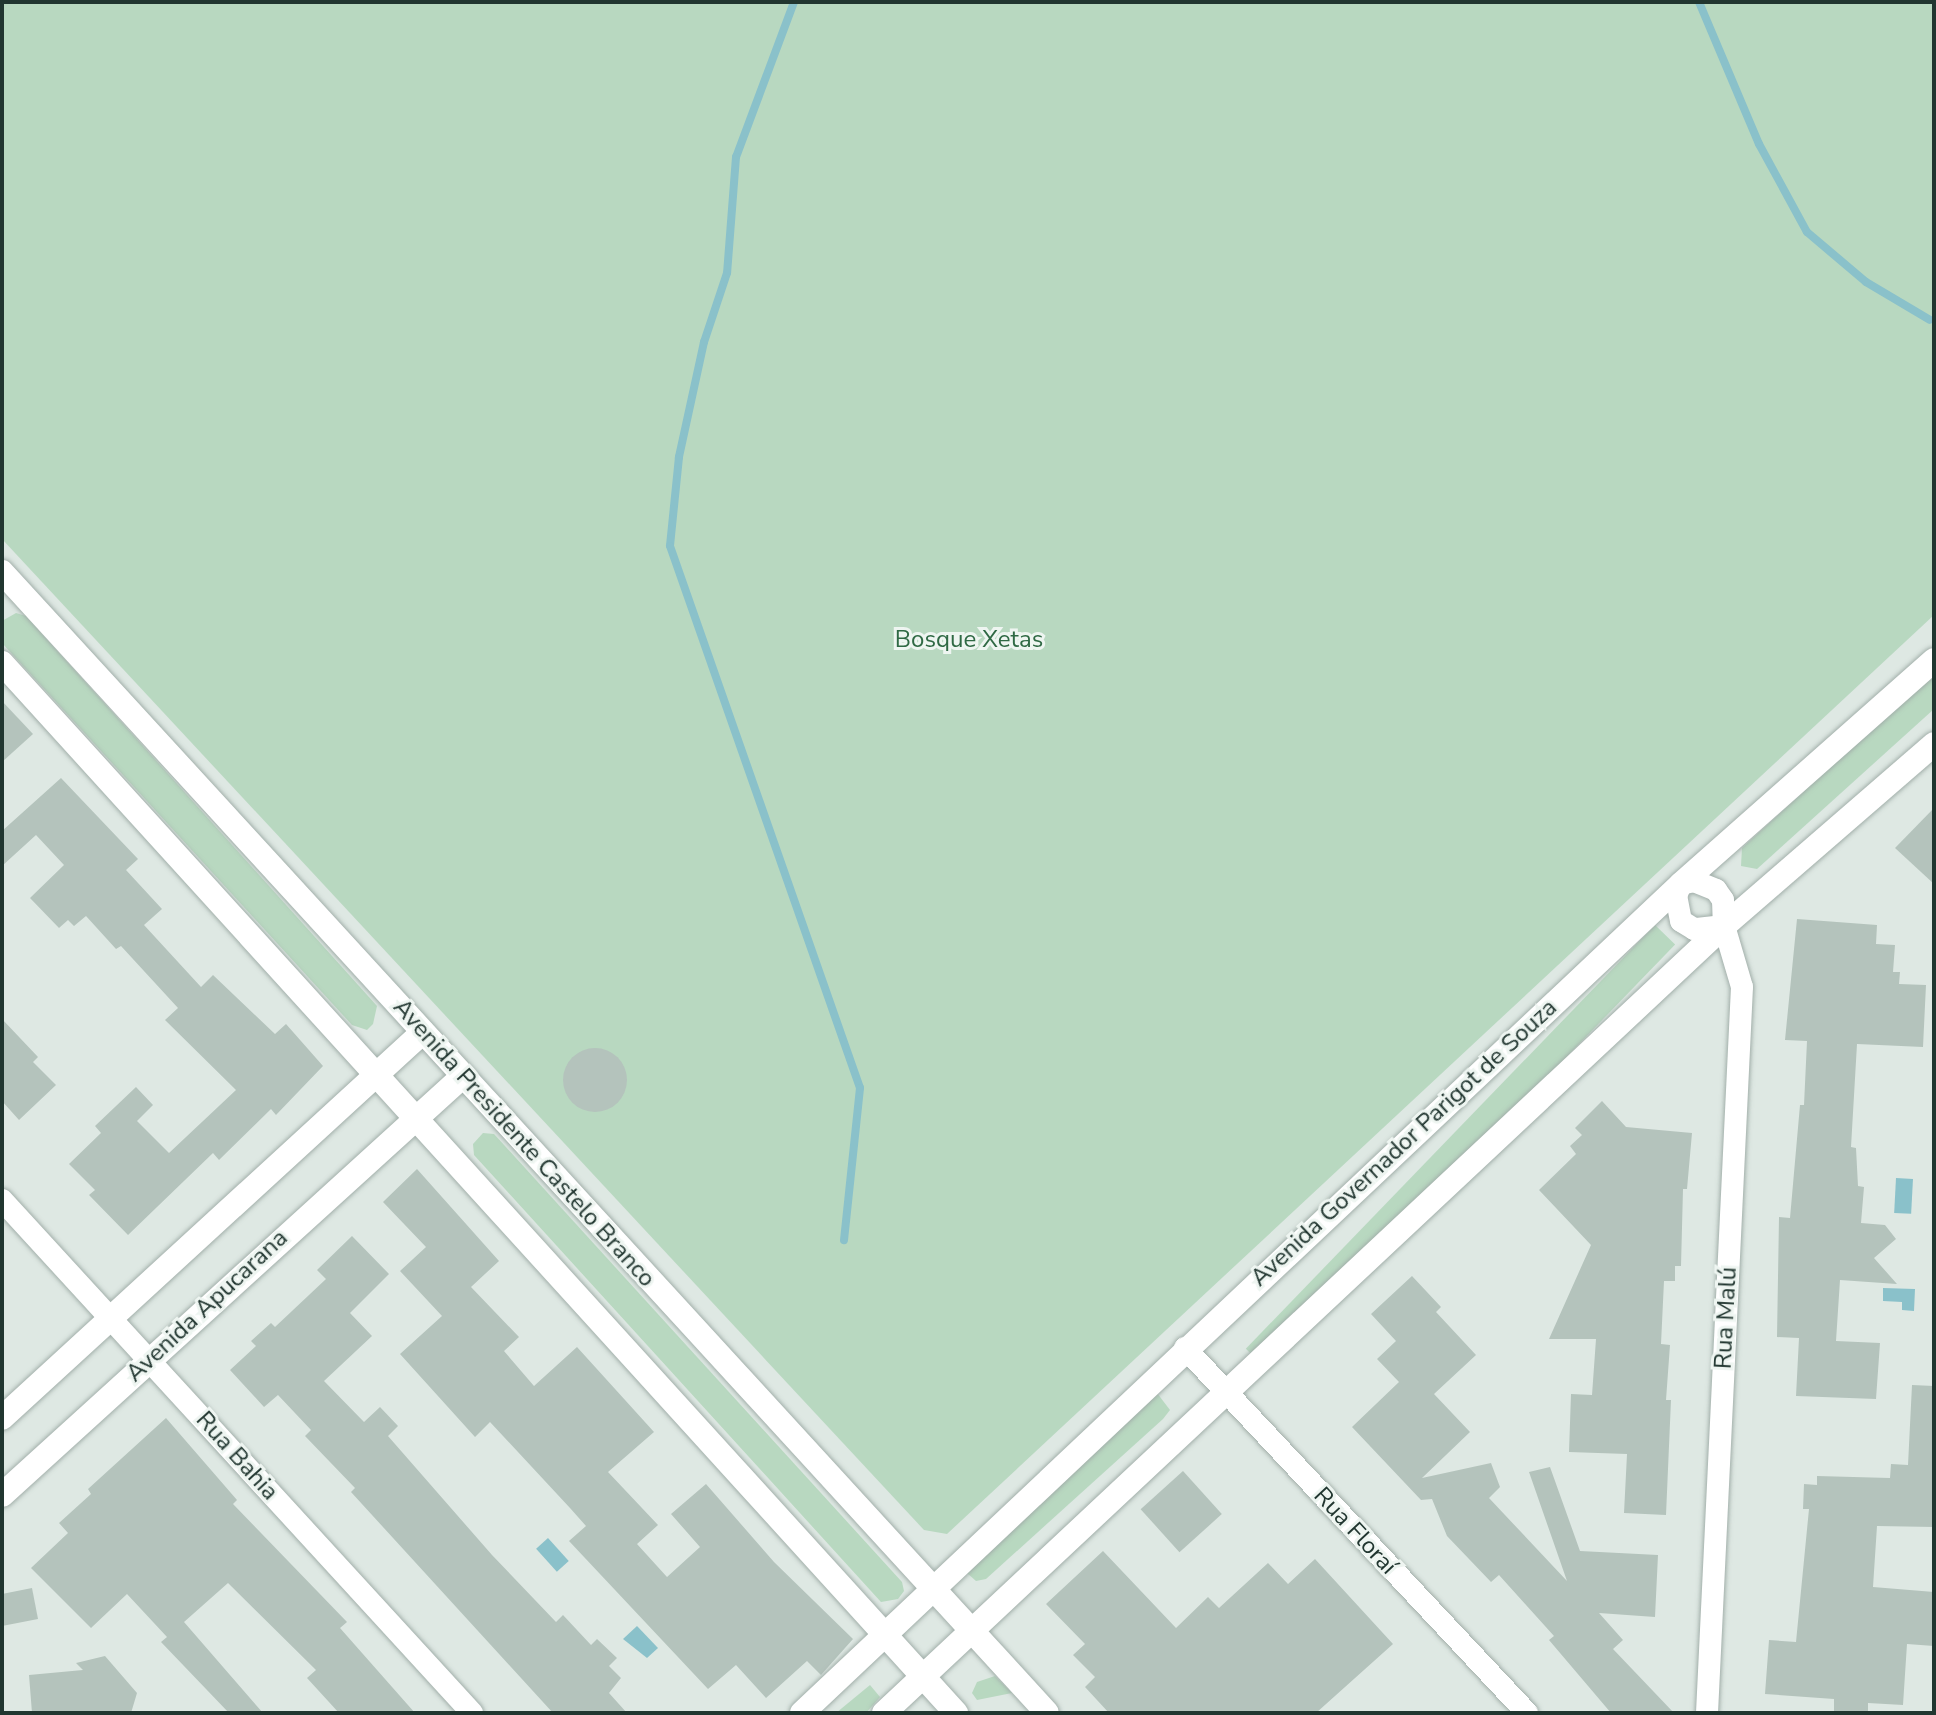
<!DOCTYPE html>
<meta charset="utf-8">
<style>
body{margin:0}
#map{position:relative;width:1936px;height:1715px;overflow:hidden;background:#dee8e3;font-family:"Nunito Sans",sans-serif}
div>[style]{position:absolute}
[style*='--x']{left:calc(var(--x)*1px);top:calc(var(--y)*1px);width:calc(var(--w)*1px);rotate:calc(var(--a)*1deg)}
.green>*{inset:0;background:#b8d8c0;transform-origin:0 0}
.water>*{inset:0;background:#8ac1ca;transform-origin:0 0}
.stream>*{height:8px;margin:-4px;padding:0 4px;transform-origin:4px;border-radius:4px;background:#8ac1ca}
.building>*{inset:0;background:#b4c3bc;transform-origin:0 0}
.round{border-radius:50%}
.roads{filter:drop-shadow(0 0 2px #a2afaa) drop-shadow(0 0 2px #a2afaa)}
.street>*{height:22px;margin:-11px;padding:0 11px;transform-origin:11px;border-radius:11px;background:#fff}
.secondary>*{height:24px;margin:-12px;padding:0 12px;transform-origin:12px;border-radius:12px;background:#fff}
span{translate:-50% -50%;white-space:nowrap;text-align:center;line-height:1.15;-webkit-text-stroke:6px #eef5f1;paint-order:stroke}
.park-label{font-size:24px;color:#2f6944}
.street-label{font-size:24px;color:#213630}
.frame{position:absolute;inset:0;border:4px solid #213630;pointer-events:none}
</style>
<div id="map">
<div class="green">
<div style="clip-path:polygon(2px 2px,1934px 2px,1934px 615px,947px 1534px,924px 1530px,2px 539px)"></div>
<div style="clip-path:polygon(16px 613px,26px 616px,377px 1006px,373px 1024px,367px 1030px,352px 1025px,2px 643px,2px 621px)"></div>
<div style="clip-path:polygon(1934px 672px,1934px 709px,1757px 869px,1741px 866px,1742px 848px)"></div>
<div style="left:1655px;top:925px;width:28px;height:589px;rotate:44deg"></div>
<div style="clip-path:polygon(483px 1133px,494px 1134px,902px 1582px,904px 1591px,898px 1599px,881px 1602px,474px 1155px,473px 1144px)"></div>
<div style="clip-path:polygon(1157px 1393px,1170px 1410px,1163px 1419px,986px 1579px,976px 1581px,967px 1573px,966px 1564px)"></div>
<div style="clip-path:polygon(995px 1676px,1012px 1693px,977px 1700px,972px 1693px,977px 1682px)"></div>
<div style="clip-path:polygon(870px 1685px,880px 1697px,866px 1713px,836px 1713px)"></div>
</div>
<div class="water">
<div style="left:1896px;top:1178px;width:17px;height:35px;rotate:3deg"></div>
<div style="clip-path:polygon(1883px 1288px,1915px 1289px,1914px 1311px,1902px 1310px,1902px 1302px,1883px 1301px)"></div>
<div style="left:548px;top:1538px;width:31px;height:16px;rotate:48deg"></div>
<div style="clip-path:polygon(637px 1626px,658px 1648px,647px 1658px,623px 1639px)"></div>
</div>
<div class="stream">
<div style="--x:794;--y:2;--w:165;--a:110.5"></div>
<div style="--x:736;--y:157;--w:116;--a:94.4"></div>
<div style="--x:727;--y:273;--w:73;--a:108.4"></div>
<div style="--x:704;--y:342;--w:118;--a:102.3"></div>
<div style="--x:679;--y:457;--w:89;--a:95.8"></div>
<div style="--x:670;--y:546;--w:574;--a:70.68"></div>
<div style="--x:860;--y:1088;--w:153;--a:96"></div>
<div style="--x:1699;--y:2;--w:154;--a:67.1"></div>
<div style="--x:1759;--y:144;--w:100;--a:61.4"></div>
<div style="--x:1807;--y:232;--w:77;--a:40.3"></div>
<div style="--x:1866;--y:282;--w:74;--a:30.7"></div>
</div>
<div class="building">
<div style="clip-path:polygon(2px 701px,33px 734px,2px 762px)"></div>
<div style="clip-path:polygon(61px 778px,138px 859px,126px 870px,162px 909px,144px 925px,201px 987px,213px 975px,275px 1034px,286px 1024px,323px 1066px,276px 1115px,271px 1109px,219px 1160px,213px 1153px,128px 1235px,89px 1195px,95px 1190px,69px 1164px,101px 1133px,95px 1126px,136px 1087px,153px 1105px,137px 1121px,169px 1153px,236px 1090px,165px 1020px,178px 1008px,121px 946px,116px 949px,86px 916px,74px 926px,68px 920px,59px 928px,30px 898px,64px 865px,36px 835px,2px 866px,2px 831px)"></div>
<div style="clip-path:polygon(1934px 808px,1934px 884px,1895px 848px)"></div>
<div style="clip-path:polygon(1797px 919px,1877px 925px,1876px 944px,1895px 945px,1893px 972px,1900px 972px,1899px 984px,1926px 985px,1923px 1047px,1857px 1044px,1851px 1147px,1856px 1148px,1858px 1186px,1864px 1187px,1861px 1223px,1885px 1225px,1896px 1239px,1874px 1258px,1897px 1284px,1840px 1280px,1836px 1341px,1880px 1343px,1876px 1399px,1796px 1396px,1799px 1338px,1777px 1337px,1779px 1217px,1790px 1218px,1800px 1105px,1804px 1105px,1807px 1041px,1785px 1040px)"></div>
<div style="clip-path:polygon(2px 1019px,38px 1057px,33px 1062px,56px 1085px,19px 1120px,2px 1101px)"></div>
<div class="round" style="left:563px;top:1048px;width:64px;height:64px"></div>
<div style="clip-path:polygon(1602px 1101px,1626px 1127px,1692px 1133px,1687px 1189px,1683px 1189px,1681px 1266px,1675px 1266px,1675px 1281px,1664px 1281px,1661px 1344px,1670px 1345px,1666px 1400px,1671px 1400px,1666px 1515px,1624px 1513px,1627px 1454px,1569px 1452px,1571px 1394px,1592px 1395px,1596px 1339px,1549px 1339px,1591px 1245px,1539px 1190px,1576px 1154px,1570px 1146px,1582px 1135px,1575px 1128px)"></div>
<div style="clip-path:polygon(417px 1169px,499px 1261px,471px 1287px,519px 1337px,504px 1351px,534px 1386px,577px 1347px,654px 1432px,608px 1472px,658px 1525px,637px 1544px,667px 1577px,700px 1547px,671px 1514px,706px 1484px,774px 1562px,853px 1639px,821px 1675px,807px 1661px,766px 1698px,736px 1665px,708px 1689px,569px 1541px,586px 1526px,570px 1508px,490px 1422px,475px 1437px,400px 1354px,442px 1316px,400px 1271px,426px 1247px,383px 1202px)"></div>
<div style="clip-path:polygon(352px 1236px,389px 1274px,350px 1313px,372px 1336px,324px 1381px,364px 1422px,380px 1407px,398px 1426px,388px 1436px,492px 1555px,556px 1622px,563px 1615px,591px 1645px,597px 1639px,617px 1658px,609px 1666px,621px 1678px,609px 1693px,627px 1713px,553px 1713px,351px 1492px,355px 1488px,305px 1436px,311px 1430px,278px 1395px,264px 1407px,230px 1370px,256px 1346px,251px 1341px,271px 1323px,275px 1327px,326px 1279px,317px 1270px)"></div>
<div style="clip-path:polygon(1412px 1276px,1441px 1307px,1436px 1312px,1476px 1355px,1434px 1394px,1470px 1432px,1422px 1478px,1491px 1463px,1500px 1487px,1489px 1498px,1567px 1581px,1529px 1472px,1550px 1467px,1580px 1551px,1658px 1555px,1655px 1617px,1599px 1613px,1623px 1640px,1613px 1649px,1674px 1713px,1611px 1713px,1549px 1640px,1554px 1636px,1499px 1575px,1491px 1582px,1447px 1536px,1432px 1499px,1421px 1500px,1352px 1427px,1399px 1382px,1377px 1359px,1396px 1341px,1371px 1314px)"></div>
<div style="clip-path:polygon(1912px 1385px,1934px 1386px,1934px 1527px,1877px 1526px,1873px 1587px,1934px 1592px,1934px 1646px,1907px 1644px,1903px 1705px,1868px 1703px,1868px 1713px,1834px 1713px,1834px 1699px,1765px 1694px,1769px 1640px,1796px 1642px,1809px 1509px,1803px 1509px,1804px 1484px,1817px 1485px,1817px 1476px,1890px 1478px,1891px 1464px,1908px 1465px)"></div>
<div style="clip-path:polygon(166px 1418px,237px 1500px,233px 1504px,347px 1622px,340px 1628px,415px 1713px,339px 1713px,307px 1678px,316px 1670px,228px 1583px,184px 1622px,263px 1713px,229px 1713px,161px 1642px,167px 1637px,127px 1594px,91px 1628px,31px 1568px,68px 1533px,59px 1523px,91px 1494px,88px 1489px)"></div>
<div style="left:1183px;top:1471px;width:58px;height:57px;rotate:48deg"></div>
<div style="clip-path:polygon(1103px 1551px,1176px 1628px,1208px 1597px,1219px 1608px,1268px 1563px,1288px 1584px,1315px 1559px,1393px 1644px,1316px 1713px,1109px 1713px,1085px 1687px,1095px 1677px,1073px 1655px,1085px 1644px,1046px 1604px)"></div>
<div style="clip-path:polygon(32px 1588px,38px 1619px,2px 1626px,2px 1594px)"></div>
<div style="clip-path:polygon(105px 1656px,137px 1693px,131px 1713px,32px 1713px,29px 1675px,83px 1670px,76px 1663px)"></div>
</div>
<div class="roads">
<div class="street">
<div style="--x:1694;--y:881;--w:24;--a:22"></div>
<div style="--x:1716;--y:890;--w:12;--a:55"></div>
<div style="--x:1723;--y:900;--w:26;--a:88"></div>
<div style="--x:1724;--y:926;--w:30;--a:174"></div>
<div style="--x:1694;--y:929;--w:15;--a:-148"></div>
<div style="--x:1681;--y:921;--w:25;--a:-101"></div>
<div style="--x:1676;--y:896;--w:13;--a:-67"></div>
<div style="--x:1681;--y:884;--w:13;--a:-13"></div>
<div style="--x:2;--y:1200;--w:696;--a:47.5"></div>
<div style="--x:1185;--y:1348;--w:500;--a:46.86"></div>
<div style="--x:1707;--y:1713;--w:727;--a:-87.24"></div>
<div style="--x:1742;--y:987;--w:64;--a:-106.4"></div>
</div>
<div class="secondary">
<div style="--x:2;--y:572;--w:1547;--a:47.51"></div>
<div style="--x:2;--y:663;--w:1419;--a:47.74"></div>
<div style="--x:2;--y:1418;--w:571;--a:-42.52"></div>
<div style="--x:2;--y:1495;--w:622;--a:-42.26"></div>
<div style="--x:802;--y:1713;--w:1208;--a:-43.32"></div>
<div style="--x:1681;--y:884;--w:338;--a:-41.5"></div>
<div style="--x:884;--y:1713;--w:1151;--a:-43.13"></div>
<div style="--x:1724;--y:926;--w:278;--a:-40.9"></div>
</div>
</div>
<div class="park-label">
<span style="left:969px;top:640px">Bosque Xetas</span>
</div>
<div class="street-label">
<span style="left:524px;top:1143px;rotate:48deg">Avenida Presidente Castelo Branco</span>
<span style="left:1404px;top:1143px;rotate:-43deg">Avenida Governador Parigot de Souza</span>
<span style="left:207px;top:1306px;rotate:-43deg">Avenida Apucarana</span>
<span style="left:1726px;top:1318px;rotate:-87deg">Rua Malú</span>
<span style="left:237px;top:1456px;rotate:48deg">Rua Bahia</span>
<span style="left:1355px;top:1531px;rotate:47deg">Rua Floraí</span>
</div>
<div class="frame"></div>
</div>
